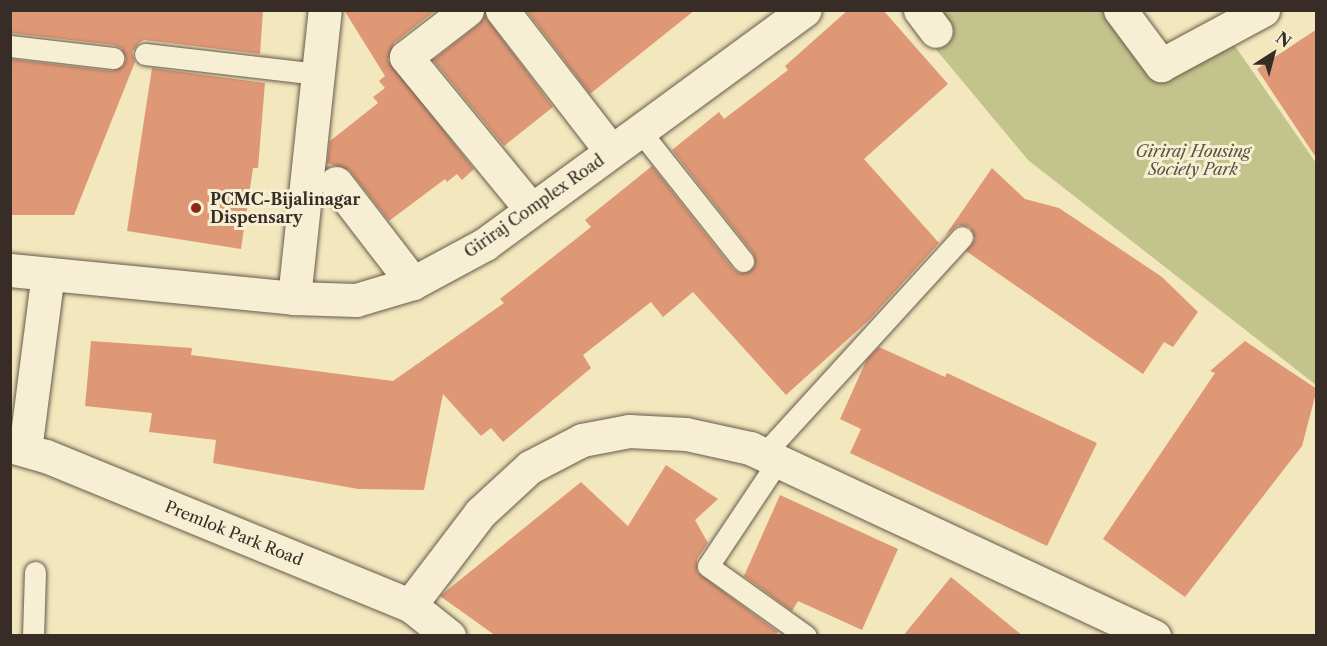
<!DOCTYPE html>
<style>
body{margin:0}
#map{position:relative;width:1327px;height:646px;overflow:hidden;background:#f3e7bd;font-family:"Libre Caslon Text",serif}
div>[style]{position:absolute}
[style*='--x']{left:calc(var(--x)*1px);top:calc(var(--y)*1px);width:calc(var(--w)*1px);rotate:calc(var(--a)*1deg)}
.green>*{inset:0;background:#c3c38c}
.building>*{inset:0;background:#df9876}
.roads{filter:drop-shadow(0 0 2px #675b4c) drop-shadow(0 0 2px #675b4c)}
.lane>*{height:21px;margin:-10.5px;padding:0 10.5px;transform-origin:10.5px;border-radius:10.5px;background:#f7efd4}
.street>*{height:33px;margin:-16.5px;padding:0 16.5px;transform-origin:16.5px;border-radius:16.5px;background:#f7efd4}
.secondary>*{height:33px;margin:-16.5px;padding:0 16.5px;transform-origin:16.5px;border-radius:16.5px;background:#f7efd4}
.dots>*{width:16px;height:16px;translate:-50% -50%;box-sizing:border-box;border:3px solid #f7efd4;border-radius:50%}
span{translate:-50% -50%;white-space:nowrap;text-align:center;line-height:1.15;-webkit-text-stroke:6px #f7efd4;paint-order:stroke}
.park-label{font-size:16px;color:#5b5240;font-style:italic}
.poi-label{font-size:16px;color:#382c26;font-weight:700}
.left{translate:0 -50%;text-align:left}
.street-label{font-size:16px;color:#382c26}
.frame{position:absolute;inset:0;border:12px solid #382c26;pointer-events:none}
.north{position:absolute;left:1243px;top:24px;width:60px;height:60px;-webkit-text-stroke:4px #f7efd4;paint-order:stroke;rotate:36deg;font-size:16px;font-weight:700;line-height:24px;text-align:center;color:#382c26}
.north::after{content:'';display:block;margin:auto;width:21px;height:27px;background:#382c26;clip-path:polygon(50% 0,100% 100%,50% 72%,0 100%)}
</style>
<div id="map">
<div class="green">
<div style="clip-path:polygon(904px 11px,1120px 11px,1161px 65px,1226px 33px,1316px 163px,1316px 385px,1028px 160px)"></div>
</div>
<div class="building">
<div style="clip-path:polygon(10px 10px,263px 10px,260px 54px,144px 40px,139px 43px,132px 52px,135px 62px,74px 215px,10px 215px,10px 59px,112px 71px,123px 66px,126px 59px,121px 48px,114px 45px,10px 33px)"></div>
<div style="clip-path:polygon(344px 10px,436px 10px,394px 43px,388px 60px,474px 169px,462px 180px,457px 174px,447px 182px,445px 179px,389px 221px,350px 171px,327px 163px,330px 141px,378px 103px,373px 97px,385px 88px,379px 81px,385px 76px)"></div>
<div style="clip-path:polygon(526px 10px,695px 10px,590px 94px)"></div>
<div style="clip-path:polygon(848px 10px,883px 10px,948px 84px,864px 159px,939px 243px,869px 320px,786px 395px,693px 292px,663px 317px,651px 302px,583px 355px,591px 368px,503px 442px,491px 428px,481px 436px,443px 394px,424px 490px,358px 489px,213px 463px,216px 440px,149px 432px,152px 413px,85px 406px,91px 341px,192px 348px,191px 355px,393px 381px,504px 303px,500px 299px,591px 227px,585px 220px,652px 166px,733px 269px,739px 273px,750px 271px,755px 265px,753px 253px,672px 150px,719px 112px,724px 119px,788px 70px,785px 66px)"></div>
<div style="clip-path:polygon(485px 16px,553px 107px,504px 146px,433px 60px,478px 25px)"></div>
<div style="clip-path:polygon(1317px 29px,1317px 159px,1257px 69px)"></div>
<div style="clip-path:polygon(152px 68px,265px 83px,258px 168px,253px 168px,241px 249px,127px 231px)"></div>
<div style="clip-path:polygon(992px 168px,1025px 199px,1059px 208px,1162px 277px,1198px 312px,1173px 347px,1164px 342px,1143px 374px,966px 251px,975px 239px,970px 227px,958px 225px,945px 236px)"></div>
<div style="clip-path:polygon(1245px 341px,1317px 389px,1302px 446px,1185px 597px,1103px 539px,1215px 373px,1210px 371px)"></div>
<div style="clip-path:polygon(879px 347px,945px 377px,947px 373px,1097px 443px,1047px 546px,850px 453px,861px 429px,840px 419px,867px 359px)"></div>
<div style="clip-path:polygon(666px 465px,718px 499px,695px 520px,708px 543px,697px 559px,697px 572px,778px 632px,775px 636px,496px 636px,440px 596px,581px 482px,628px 526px)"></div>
<div style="clip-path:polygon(780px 495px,898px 549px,862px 630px,798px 601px,792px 611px,744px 576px)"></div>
<div style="clip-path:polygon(951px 577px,1023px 636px,903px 636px)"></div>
</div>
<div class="roads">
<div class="lane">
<div style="--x:10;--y:46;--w:104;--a:6.6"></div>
<div style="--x:145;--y:54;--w:174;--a:6.6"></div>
<div style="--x:640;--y:131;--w:166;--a:51.6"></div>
<div style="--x:763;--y:455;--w:295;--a:-47.6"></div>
<div style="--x:778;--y:461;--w:126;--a:123.7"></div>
<div style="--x:708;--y:566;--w:120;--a:35.5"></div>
<div style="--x:33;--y:636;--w:64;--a:-88.2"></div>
</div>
<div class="street">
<div style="--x:467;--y:10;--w:77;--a:142.4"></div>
<div style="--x:406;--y:57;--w:197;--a:50.6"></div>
<div style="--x:502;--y:10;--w:178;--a:52.3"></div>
<div style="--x:920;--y:10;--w:26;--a:53"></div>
<div style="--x:1120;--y:10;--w:69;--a:53.3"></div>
<div style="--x:1161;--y:65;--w:116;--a:-28.3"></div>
<div style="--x:336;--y:183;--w:126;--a:52.4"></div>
<div style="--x:10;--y:270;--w:285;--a:5.6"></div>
<div style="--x:294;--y:298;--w:62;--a:1.8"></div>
<div style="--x:356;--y:300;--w:59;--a:-16.6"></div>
<div style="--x:413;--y:283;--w:82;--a:-28.4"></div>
<div style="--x:485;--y:244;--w:396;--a:-36.2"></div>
<div style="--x:294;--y:298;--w:290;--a:-83.9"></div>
<div style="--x:25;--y:450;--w:177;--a:-82.6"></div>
<div style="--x:410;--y:605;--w:116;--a:-52.7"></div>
<div style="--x:480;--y:513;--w:68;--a:-42.6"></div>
<div style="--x:530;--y:467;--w:59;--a:-27.4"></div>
<div style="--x:582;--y:440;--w:48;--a:-10.8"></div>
<div style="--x:629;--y:431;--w:57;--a:3"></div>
<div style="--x:686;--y:434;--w:66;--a:12.3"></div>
<div style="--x:750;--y:448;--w:446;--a:25"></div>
</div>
<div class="secondary">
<div style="--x:10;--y:446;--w:37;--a:16"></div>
<div style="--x:46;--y:456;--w:393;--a:22.3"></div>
<div style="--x:410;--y:605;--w:50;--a:38.5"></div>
</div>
</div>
<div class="dots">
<div style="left:196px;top:208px;background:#8f2418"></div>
</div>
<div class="park-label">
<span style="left:1193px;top:160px">Giriraj Housing<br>Society Park</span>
</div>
<div class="poi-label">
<span class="left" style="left:210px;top:208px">PCMC-Bijalinagar<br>Dispensary</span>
</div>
<div class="street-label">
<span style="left:534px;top:206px;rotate:-35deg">Giriraj Complex Road</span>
<span style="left:234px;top:533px;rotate:22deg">Premlok Park Road</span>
</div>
<div class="frame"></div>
<div class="north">N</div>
</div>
